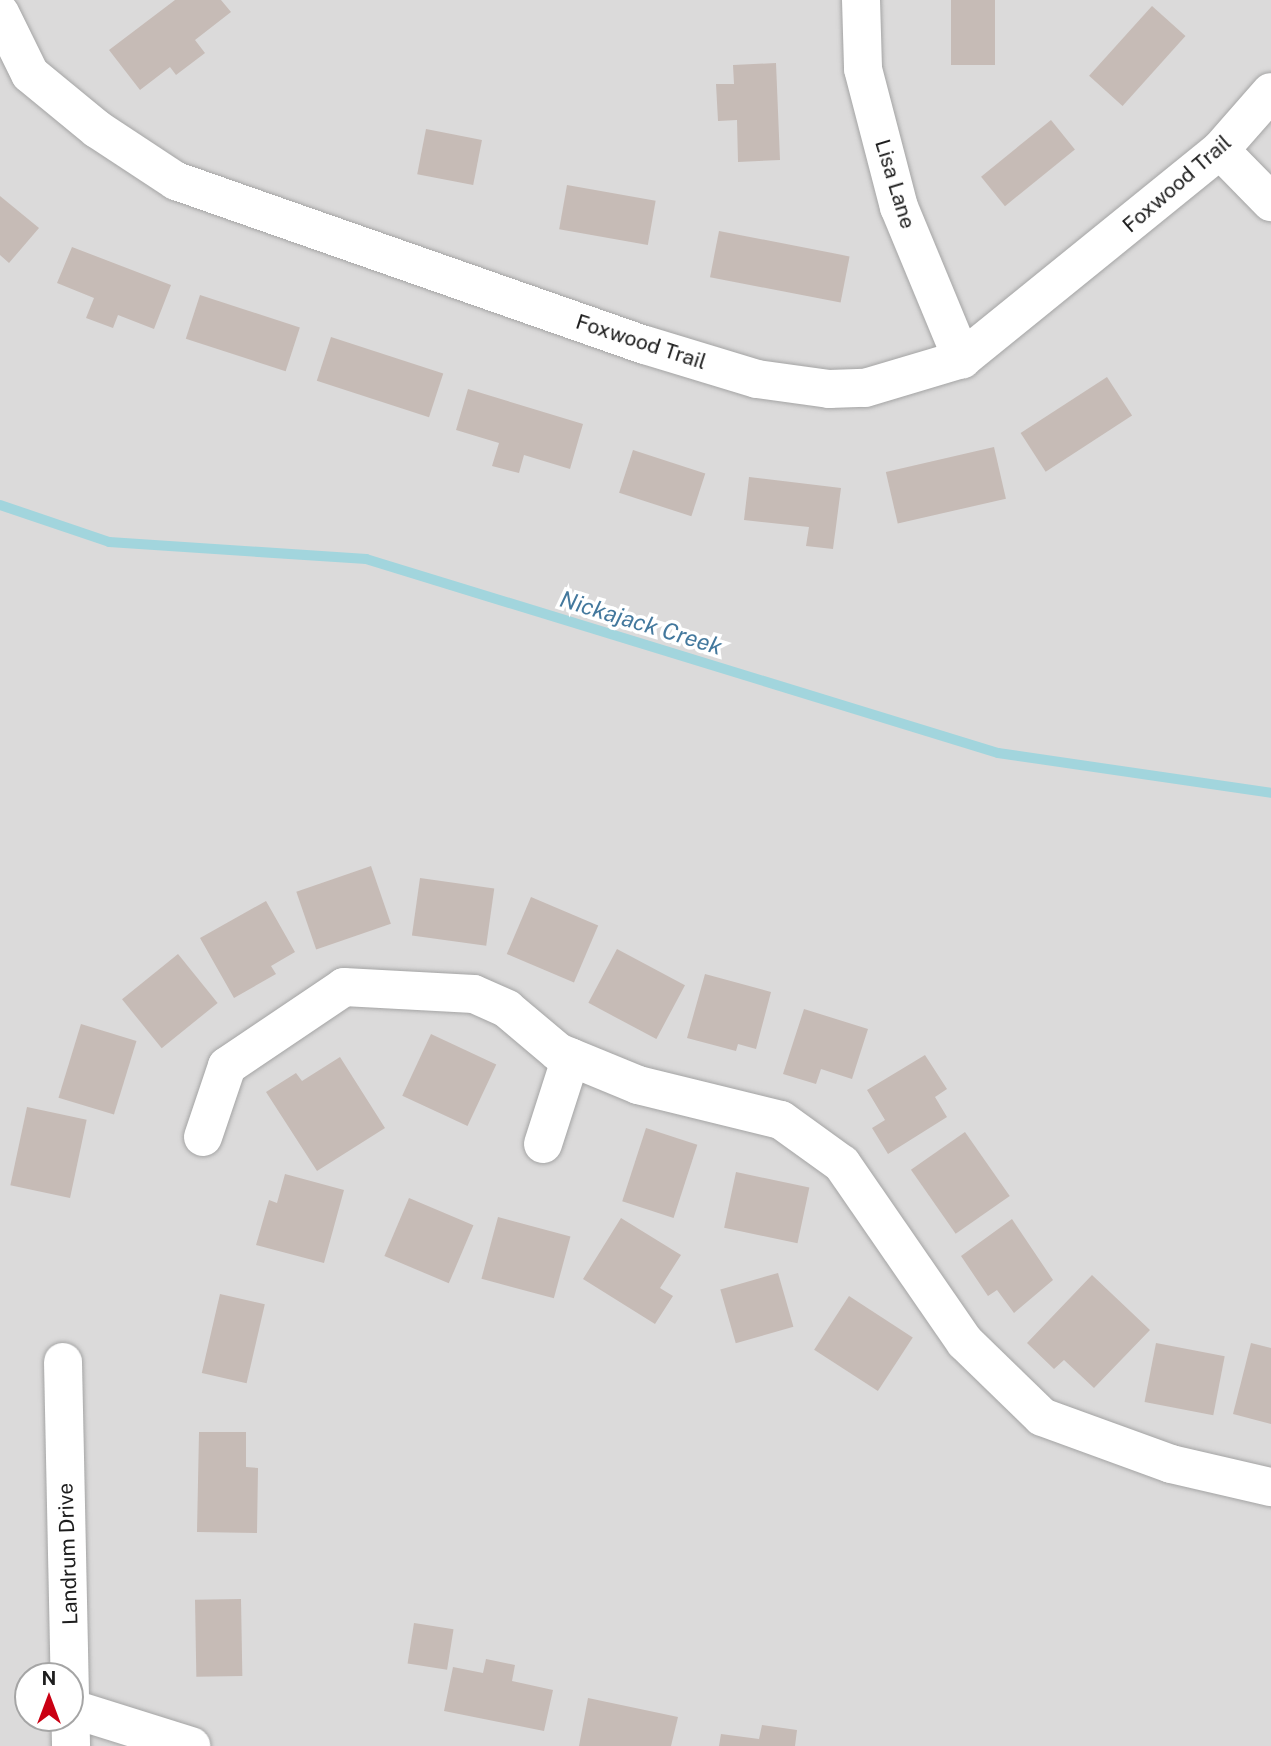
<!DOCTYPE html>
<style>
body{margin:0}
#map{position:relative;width:1271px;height:1746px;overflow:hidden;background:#eee9e2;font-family:"Public Sans",sans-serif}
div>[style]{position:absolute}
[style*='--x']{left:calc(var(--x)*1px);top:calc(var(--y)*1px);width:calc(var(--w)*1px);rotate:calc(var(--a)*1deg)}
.residential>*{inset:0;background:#dbdada}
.stream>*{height:10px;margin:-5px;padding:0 5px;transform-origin:5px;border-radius:5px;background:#a2d5dd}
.building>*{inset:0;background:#c6bbb6;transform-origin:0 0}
.roads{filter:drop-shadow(0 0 2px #a4a4a4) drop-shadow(0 0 2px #a4a4a4)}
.street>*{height:38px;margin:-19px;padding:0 19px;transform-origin:19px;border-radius:19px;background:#fff}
span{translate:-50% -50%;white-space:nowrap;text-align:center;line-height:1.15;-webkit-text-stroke:7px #fff;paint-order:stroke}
.street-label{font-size:21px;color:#1d1d1d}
.water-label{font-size:23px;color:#43789d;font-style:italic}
.north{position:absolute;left:14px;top:1662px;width:70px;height:70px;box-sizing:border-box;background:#fff;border:2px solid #a5a5a5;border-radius:50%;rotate:0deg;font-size:19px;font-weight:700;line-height:28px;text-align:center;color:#1d1d1d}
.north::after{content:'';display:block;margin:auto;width:24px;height:32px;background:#ca0013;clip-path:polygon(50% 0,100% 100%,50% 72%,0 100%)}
</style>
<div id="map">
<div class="residential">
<div style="clip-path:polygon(evenodd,0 0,1271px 0,1271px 1746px,0 1746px,0 0,28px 1676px,70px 1676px,70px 1718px,28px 1718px,28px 1676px)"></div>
</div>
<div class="stream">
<div style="--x:0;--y:505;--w:115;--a:18.7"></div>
<div style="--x:109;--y:542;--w:258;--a:3.8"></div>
<div style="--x:366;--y:559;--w:661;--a:17.06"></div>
<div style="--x:998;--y:753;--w:276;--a:8.3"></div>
</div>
<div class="building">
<div style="clip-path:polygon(175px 0,221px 0,231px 12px,195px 40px,205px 53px,176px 75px,170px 67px,140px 90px,109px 50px)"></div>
<div style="left:951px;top:0;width:44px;height:65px"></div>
<div style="left:1152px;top:6px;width:45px;height:94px;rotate:42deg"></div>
<div style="clip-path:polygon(776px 63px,780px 160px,738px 162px,737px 120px,718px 121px,716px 84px,734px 84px,733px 65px)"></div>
<div style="left:1051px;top:120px;width:38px;height:90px;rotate:51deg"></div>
<div style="left:426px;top:129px;width:57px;height:46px;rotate:11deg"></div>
<div style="left:567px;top:185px;width:90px;height:45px;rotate:10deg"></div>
<div style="clip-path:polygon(0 196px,39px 228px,9px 263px,0 255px)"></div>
<div style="left:719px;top:231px;width:133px;height:47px;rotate:11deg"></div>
<div style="clip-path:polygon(72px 247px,171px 285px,154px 329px,118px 315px,113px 328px,86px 318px,94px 298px,57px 283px)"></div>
<div style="left:200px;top:295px;width:105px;height:46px;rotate:18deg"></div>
<div style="left:331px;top:337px;width:118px;height:46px;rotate:18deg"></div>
<div style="left:1107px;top:377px;width:46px;height:103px;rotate:57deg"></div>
<div style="clip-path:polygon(468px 389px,583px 424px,570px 469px,524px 455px,519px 473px,492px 466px,499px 443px,456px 430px)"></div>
<div style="left:994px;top:447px;width:53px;height:111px;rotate:77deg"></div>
<div style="left:633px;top:450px;width:76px;height:45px;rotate:18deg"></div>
<div style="clip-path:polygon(749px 477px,841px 488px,833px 549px,806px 546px,809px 527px,744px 520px)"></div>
<div style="left:371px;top:866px;width:61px;height:79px;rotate:71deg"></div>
<div style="left:420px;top:878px;width:75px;height:58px;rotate:8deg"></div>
<div style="left:531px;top:897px;width:73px;height:62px;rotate:23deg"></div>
<div style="clip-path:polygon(266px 901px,295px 952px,271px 966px,276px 974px,234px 998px,200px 938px)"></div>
<div style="left:617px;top:949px;width:77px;height:61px;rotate:28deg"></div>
<div style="left:178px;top:954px;width:63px;height:72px;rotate:51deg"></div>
<div style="clip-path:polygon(705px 974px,771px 992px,756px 1049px,738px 1044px,736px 1051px,687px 1038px)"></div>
<div style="clip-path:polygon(804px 1009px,868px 1029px,852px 1079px,821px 1069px,816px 1084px,783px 1074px)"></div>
<div style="left:81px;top:1024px;width:58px;height:77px;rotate:17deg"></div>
<div style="left:431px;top:1034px;width:72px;height:68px;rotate:25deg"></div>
<div style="clip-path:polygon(925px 1055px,947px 1089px,935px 1097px,947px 1117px,888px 1154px,872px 1128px,885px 1120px,867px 1090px)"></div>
<div style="clip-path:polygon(340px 1057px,385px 1128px,317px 1171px,266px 1092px,296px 1073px,302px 1081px)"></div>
<div style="left:27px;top:1107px;width:61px;height:80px;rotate:12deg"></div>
<div style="left:646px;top:1128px;width:54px;height:77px;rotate:18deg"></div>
<div style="left:965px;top:1132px;width:78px;height:66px;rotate:55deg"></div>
<div style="left:736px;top:1172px;width:75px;height:57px;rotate:12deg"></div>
<div style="clip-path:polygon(285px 1174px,344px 1190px,324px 1263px,256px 1245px,269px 1200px,277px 1203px)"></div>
<div style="left:409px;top:1198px;width:70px;height:63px;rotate:23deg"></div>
<div style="left:498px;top:1217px;width:75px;height:64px;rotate:15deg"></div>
<div style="clip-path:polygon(621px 1218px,681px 1255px,660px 1288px,673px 1296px,655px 1324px,583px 1279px)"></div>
<div style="clip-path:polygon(1012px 1219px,1053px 1280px,1014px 1313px,997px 1290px,988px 1296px,961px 1256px)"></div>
<div style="left:778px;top:1273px;width:56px;height:60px;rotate:74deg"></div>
<div style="clip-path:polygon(1092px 1275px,1150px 1330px,1094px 1388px,1064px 1360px,1054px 1369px,1027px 1343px)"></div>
<div style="left:220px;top:1294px;width:46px;height:81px;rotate:13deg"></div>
<div style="left:849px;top:1296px;width:76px;height:64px;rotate:33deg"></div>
<div style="left:1156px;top:1343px;width:70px;height:60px;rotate:11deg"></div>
<div style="clip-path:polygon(1251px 1343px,1271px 1348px,1271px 1424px,1233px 1414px)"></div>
<div style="clip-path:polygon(199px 1432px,246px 1432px,246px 1467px,258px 1468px,257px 1533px,197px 1532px)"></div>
<div style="left:241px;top:1599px;width:77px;height:46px;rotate:89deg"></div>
<div style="left:414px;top:1623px;width:40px;height:41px;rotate:9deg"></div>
<div style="clip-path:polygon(486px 1659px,515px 1665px,512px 1681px,553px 1690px,544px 1731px,444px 1711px,453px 1667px,483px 1673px)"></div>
<div style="clip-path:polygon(588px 1698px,678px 1717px,671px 1746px,579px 1746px)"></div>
<div style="clip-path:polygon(762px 1725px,797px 1730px,795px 1746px,719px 1746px,721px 1734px,759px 1739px)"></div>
</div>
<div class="roads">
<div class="street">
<div style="--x:861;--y:0;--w:69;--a:88.3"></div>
<div style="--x:863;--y:69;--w:143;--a:75.4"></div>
<div style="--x:899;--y:207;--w:165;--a:67.5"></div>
<div style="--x:0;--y:13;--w:68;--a:63.8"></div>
<div style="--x:30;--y:74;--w:87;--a:39.4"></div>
<div style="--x:97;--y:129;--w:95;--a:33.4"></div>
<div style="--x:176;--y:181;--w:497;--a:19.3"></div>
<div style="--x:645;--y:345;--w:117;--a:16.9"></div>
<div style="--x:757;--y:379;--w:73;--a:7.9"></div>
<div style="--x:829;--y:389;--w:36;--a:-2"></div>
<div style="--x:865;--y:388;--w:101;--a:-16.6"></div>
<div style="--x:962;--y:359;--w:332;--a:-39"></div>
<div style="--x:1220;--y:150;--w:77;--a:-48.7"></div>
<div style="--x:1220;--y:150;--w:73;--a:45.6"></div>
<div style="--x:203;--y:1137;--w:75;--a:-71.3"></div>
<div style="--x:227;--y:1066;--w:141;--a:-34"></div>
<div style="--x:344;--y:987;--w:130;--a:3.1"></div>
<div style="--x:474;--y:994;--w:36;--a:24"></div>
<div style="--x:507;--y:1009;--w:67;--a:40.1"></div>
<div style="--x:558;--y:1052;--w:87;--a:22.4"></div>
<div style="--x:638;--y:1085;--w:147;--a:13.8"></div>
<div style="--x:781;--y:1120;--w:75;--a:35.8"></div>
<div style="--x:842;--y:1164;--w:216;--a:55.4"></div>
<div style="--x:965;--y:1342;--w:107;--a:44.2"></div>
<div style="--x:1042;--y:1417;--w:137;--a:20"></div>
<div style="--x:1171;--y:1464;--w:103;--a:13"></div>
<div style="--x:543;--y:1144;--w:91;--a:-72.2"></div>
<div style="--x:63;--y:1362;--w:384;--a:88.8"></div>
<div style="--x:73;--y:1709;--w:124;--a:17.4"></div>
</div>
</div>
<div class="street-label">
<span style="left:895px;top:184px;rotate:73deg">Lisa Lane</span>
<span style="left:1177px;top:184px;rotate:-41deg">Foxwood Trail</span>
<span style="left:641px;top:342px;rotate:18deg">Foxwood Trail</span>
<span style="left:68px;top:1554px;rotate:-92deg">Landrum Drive</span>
</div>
<div class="water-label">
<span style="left:641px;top:623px;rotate:17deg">Nickajack Creek</span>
</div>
<div class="north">N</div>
</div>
